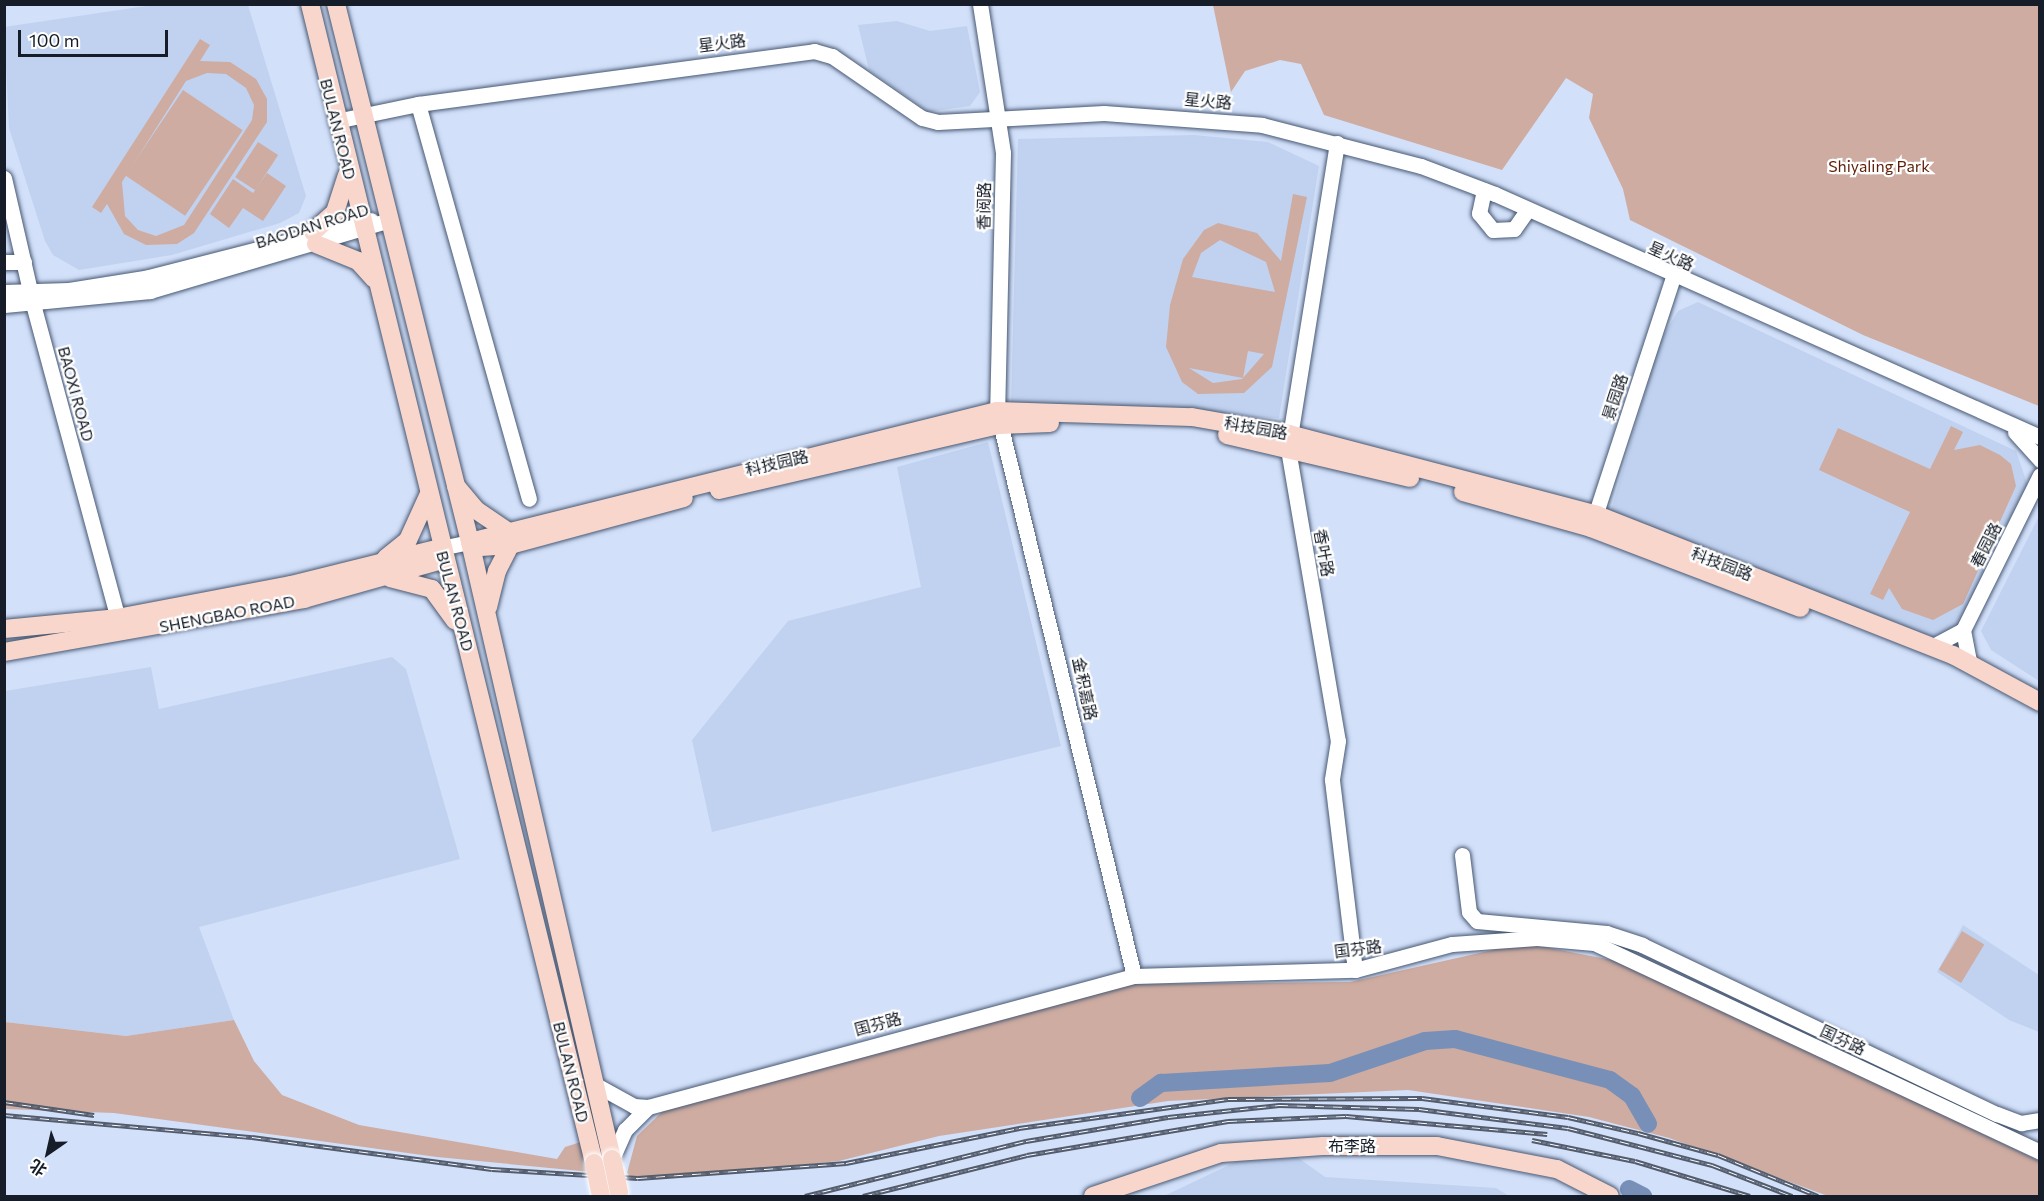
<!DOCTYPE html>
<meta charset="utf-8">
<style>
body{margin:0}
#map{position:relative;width:2044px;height:1201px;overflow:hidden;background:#d2e0fa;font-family:Commissioner,"Noto Sans SC",sans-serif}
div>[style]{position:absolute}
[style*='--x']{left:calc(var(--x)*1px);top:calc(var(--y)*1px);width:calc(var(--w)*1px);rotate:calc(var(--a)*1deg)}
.built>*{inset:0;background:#c1d2f0}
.green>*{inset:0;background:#ceaca1;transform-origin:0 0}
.river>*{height:18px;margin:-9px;padding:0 9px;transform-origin:9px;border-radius:9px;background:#7890b8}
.roads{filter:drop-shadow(0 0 2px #485872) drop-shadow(0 0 2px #485872)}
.minor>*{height:15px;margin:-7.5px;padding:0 7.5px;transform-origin:7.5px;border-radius:7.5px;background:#fff}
.major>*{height:18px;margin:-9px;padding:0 9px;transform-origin:9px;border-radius:9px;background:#f8d6cb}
.rail>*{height:5px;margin-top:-2.5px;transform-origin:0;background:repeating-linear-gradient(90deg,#fff 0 9px,#535c6c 0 18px);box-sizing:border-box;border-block:2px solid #535c6c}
.bridges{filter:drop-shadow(0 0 2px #fff) drop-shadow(0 0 2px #fff)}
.major-bridge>*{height:18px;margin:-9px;padding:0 9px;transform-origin:9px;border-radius:9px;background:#f8d6cb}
span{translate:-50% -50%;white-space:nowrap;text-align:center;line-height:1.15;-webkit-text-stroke:4.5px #fff;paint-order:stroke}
.street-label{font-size:16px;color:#161d28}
.park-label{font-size:16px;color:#5d1f07}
.frame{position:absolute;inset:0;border:6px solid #161d28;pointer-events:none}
.north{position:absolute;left:18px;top:1123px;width:60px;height:60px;-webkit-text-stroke:4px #fff;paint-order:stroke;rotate:214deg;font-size:16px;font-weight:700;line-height:24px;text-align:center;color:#161d28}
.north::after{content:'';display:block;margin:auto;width:21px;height:27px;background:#161d28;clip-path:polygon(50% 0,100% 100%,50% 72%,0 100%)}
.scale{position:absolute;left:18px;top:30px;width:150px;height:27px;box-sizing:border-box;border:3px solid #161d28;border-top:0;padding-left:8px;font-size:18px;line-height:21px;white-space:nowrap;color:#161d28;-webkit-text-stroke:4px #fff;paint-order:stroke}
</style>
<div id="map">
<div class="built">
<div style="clip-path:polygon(153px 5px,248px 5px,306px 196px,299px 213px,280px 223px,172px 255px,79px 270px,53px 255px,45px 241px,9px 128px,4px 27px)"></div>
<div style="clip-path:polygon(897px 21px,930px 31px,967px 26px,980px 92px,970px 106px,929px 112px,869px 70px,858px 25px)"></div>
<div style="clip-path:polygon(1194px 135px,1268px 142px,1319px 166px,1279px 418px,1011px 405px,1018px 139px)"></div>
<div style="clip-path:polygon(1698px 302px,2016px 451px,2028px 486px,1957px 627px,1933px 637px,1610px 514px,1659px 343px,1678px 311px)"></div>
<div style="clip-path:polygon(988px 442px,1061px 746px,712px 832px,692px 740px,788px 621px,921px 587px,897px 467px)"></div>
<div style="clip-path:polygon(2039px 516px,2040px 681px,2039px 681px,1991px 650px,1981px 631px)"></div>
<div style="clip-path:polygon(392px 657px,406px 669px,460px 859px,199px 927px,234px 1020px,126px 1036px,5px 1022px,5px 691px,151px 667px,159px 709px)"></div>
<div style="clip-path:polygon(1963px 925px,2039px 975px,2039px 1032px,2009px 1020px,1937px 972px)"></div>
<div style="clip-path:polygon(1248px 1156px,1297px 1157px,1325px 1177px,1496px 1188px,1509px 1196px,1164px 1196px)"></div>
</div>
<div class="green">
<div style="clip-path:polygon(1213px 5px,2039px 5px,2039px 406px,1863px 335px,1630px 220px,1623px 189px,1589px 118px,1593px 94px,1566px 78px,1502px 170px,1324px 115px,1301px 64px,1280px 60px,1245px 71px,1231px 92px)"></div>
<div style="clip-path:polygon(evenodd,200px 39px,210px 45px,200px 61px,230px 62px,256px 79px,267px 99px,267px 122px,194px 233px,177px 244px,146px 245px,124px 234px,107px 204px,101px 213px,92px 207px,200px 39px,207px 73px,226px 74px,246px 88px,254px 105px,252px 120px,184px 225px,156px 236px,138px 230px,125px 216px,122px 182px,186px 81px,207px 73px)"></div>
<div style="left:183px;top:90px;width:72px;height:103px;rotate:34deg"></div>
<div style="left:258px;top:142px;width:24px;height:42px;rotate:33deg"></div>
<div style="clip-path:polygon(267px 173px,286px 186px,263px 221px,243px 208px,229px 228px,210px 214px,233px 179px,253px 193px)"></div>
<div style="clip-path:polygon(evenodd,1293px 194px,1307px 197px,1272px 367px,1244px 393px,1198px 394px,1182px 382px,1166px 347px,1170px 305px,1183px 259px,1204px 230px,1218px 223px,1257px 233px,1281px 261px,1293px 194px,1220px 240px,1266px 262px,1275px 292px,1192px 277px,1201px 253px,1220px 240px,1293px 194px,1248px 351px,1264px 354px,1242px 379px,1213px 383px,1189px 368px,1243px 378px,1248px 351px)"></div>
<div style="clip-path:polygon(1951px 426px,1963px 432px,1954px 450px,1980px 445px,2000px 455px,2011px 464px,2016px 486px,1963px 604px,1933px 620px,1902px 609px,1889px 588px,1883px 600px,1870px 594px,1910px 512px,1819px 470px,1838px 428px,1930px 469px)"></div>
<div style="left:1962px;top:931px;width:26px;height:45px;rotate:31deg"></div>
<div style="clip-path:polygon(1524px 943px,1627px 963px,2039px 1161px,2040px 1196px,1828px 1196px,1669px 1138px,1589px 1117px,1408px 1090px,1168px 1101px,939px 1136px,839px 1161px,668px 1178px,631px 1178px,627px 1173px,637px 1136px,665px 1109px,1126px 984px,1350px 982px)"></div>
<div style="clip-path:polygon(234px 1020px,254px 1061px,282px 1095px,359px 1125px,557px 1159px,565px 1147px,584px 1141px,591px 1172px,437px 1157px,114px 1113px,5px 1109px,5px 1022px,126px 1036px)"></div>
</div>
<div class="river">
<div style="--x:1140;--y:1098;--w:26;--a:-36"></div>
<div style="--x:1161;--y:1083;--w:169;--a:-3.4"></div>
<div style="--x:1330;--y:1073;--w:100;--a:-18.6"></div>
<div style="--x:1425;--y:1041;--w:30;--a:-4"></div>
<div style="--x:1455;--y:1039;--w:160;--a:14.8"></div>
<div style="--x:1610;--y:1080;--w:27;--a:36"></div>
<div style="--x:1632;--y:1096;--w:32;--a:60"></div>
<div style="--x:1629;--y:1189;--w:16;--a:27"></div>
</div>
<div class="roads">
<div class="minor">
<div style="--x:980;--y:4;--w:151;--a:81.2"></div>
<div style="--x:1003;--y:153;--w:258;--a:91.3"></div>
<div style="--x:997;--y:411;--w:581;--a:76.37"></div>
<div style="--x:418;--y:104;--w:410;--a:74.3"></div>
<div style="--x:336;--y:121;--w:84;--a:-11.7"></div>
<div style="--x:418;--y:104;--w:400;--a:-7.6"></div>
<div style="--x:814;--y:51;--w:19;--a:16"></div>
<div style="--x:832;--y:56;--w:109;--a:34.6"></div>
<div style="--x:922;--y:118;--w:16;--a:14"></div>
<div style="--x:938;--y:122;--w:166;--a:-3.1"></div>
<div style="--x:1104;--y:113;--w:158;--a:4.3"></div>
<div style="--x:1262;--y:125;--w:164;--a:14.5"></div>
<div style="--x:1421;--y:166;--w:79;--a:20.7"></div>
<div style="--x:1495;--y:194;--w:597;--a:24.03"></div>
<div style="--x:1337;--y:143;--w:310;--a:99.1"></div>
<div style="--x:1288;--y:449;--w:296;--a:80.3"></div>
<div style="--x:1338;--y:741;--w:39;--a:99"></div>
<div style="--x:1332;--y:780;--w:191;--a:83.1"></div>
<div style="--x:4;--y:178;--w:129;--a:77"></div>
<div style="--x:33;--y:304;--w:325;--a:74.9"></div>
<div style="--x:1484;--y:190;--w:24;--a:102"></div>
<div style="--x:1479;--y:213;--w:22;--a:51"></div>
<div style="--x:1493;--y:230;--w:21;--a:-3"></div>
<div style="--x:1514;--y:229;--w:24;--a:-55"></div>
<div style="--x:4;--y:262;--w:20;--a:0"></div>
<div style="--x:4;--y:292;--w:65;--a:-1.8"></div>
<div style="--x:69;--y:290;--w:81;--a:-9.2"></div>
<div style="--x:149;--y:277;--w:229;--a:-14.4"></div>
<div style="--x:4;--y:305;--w:147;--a:-5.5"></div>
<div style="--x:150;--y:291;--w:246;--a:-16.5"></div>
<div style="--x:2015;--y:432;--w:38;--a:48"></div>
<div style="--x:1592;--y:525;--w:261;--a:-71.9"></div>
<div style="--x:441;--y:548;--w:30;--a:-12"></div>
<div style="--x:1963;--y:630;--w:33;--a:79"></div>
<div style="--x:1931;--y:647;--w:36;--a:-28"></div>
<div style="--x:1963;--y:630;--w:173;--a:-63.6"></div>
<div style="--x:1462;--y:855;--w:57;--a:83"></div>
<div style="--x:1469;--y:912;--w:12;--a:48"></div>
<div style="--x:1477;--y:921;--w:130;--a:5.3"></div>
<div style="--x:1606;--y:933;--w:38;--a:18"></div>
<div style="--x:1642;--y:945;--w:393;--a:25.5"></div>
<div style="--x:1997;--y:1114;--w:26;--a:21"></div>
<div style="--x:2021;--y:1123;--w:19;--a:-9"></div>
<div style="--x:596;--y:1085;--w:43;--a:28.9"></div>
<div style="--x:634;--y:1106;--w:14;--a:4"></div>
<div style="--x:648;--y:1107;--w:503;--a:-15.09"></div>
<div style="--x:1134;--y:976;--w:221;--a:-1.6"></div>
<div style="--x:1355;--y:970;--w:100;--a:-15"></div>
<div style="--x:1452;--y:944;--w:85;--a:-4"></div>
<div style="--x:1537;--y:938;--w:57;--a:5"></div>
<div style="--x:1594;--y:943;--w:493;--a:25.1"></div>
<div style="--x:612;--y:1159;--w:32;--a:-66"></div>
<div style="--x:625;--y:1130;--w:33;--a:-45"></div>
</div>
<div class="major">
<div style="--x:310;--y:4;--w:1193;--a:76.23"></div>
<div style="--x:336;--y:4;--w:554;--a:76.01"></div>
<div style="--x:470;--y:542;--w:633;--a:77.04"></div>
<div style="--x:313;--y:232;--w:30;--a:-42"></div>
<div style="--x:335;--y:212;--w:38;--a:-72"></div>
<div style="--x:316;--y:244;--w:45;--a:22"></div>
<div style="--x:358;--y:261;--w:24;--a:48"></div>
<div style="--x:1227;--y:435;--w:188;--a:13.2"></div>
<div style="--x:456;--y:486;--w:31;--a:50"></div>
<div style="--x:476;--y:510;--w:36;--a:34"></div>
<div style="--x:719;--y:490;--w:287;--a:-13.1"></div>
<div style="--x:999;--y:425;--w:51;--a:-2.2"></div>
<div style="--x:1463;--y:492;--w:133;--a:15.7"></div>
<div style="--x:1591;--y:528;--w:224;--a:20.9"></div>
<div style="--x:470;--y:542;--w:543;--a:-13.96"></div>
<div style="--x:997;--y:411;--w:195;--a:1.8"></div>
<div style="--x:1192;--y:417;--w:98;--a:9.9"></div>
<div style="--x:1289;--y:434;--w:318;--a:14.7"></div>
<div style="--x:1597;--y:515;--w:383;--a:21.5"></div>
<div style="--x:1953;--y:655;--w:99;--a:28.4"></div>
<div style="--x:481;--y:547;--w:29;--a:-4"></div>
<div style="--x:510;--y:545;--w:180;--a:-15.1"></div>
<div style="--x:386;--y:558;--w:28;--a:-39"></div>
<div style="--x:408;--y:540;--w:51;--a:-65.5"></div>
<div style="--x:390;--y:578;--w:43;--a:14.7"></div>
<div style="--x:432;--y:589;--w:39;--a:54"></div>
<div style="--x:488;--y:607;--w:37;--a:-76"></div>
<div style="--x:497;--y:571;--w:29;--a:-63"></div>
<div style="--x:4;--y:629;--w:115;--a:-5.5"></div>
<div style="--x:118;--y:618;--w:176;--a:-10.8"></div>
<div style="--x:291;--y:585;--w:154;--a:-13.9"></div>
<div style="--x:4;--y:652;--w:305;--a:-10"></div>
<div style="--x:304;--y:599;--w:147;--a:-15.8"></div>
<div style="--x:1093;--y:1196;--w:135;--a:-18.6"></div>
<div style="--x:1221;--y:1153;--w:102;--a:-3.9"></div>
<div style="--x:1323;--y:1146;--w:114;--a:0"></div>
<div style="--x:1437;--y:1146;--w:122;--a:10.9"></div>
<div style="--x:1557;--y:1169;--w:59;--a:27"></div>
</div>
</div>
<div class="rail">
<div style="--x:4;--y:1102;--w:91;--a:8.2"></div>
<div style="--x:4;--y:1115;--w:249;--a:5.1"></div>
<div style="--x:252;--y:1137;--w:242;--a:7.6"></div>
<div style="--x:492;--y:1169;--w:146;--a:3.5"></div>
<div style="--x:638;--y:1178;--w:209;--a:-4.1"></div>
<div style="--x:846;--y:1163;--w:177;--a:-11.4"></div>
<div style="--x:1019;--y:1128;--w:211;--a:-7.9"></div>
<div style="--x:1228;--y:1099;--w:194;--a:-0.3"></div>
<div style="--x:1422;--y:1098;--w:147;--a:7.4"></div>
<div style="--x:1568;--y:1117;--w:72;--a:12.9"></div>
<div style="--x:1638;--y:1133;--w:83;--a:15.4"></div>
<div style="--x:1718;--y:1155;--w:108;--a:22.3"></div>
<div style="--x:1532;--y:1140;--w:105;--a:11.5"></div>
<div style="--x:1635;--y:1161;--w:120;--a:16.9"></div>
<div style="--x:805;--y:1196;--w:228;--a:-14"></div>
<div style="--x:1026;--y:1141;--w:144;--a:-9.6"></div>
<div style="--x:1168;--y:1117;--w:112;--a:-6.2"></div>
<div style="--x:1279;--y:1105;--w:140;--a:1.6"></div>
<div style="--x:1419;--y:1109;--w:150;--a:7.3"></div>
<div style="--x:1568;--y:1128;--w:149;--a:14.4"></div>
<div style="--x:1712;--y:1165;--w:86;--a:21.2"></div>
<div style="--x:863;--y:1196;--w:169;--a:-14"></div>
<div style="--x:1027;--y:1155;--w:204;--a:-9.6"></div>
<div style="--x:1228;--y:1121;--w:118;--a:-2.4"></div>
<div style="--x:1346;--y:1116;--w:202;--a:5.1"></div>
</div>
<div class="bridges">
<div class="major-bridge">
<div style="--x:612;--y:1159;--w:34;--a:78"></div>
<div style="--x:594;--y:1163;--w:34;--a:78"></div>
</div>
</div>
<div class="street-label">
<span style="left:722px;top:43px;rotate:-7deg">星火路</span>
<span style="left:1208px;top:101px;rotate:5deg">星火路</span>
<span style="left:338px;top:129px;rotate:76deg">BULAN ROAD</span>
<span style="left:984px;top:206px;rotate:-89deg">香阅路</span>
<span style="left:312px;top:226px;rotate:-17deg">BAODAN ROAD</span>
<span style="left:1671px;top:256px;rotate:24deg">星火路</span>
<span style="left:76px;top:394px;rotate:75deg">BAOXI ROAD</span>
<span style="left:1615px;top:397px;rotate:-72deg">景园路</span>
<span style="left:1256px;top:428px;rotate:10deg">科技园路</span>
<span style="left:777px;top:463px;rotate:-13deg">科技园路</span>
<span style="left:1986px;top:545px;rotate:-63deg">春园路</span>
<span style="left:1324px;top:553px;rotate:80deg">香叶路</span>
<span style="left:1722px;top:564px;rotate:21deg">科技园路</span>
<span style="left:455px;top:601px;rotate:75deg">BULAN ROAD</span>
<span style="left:227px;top:614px;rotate:-11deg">SHENGBAO ROAD</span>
<span style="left:1085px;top:689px;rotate:78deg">金积嘉路</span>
<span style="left:1358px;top:949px;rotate:-7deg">国芬路</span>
<span style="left:878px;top:1024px;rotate:-15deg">国芬路</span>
<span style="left:1843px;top:1040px;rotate:25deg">国芬路</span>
<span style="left:571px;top:1072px;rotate:76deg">BULAN ROAD</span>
<span style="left:1352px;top:1146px">布李路</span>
</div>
<div class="park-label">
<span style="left:1879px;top:166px">Shiyaling Park</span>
</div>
<div class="frame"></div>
<div class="north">北</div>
<div class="scale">100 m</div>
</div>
